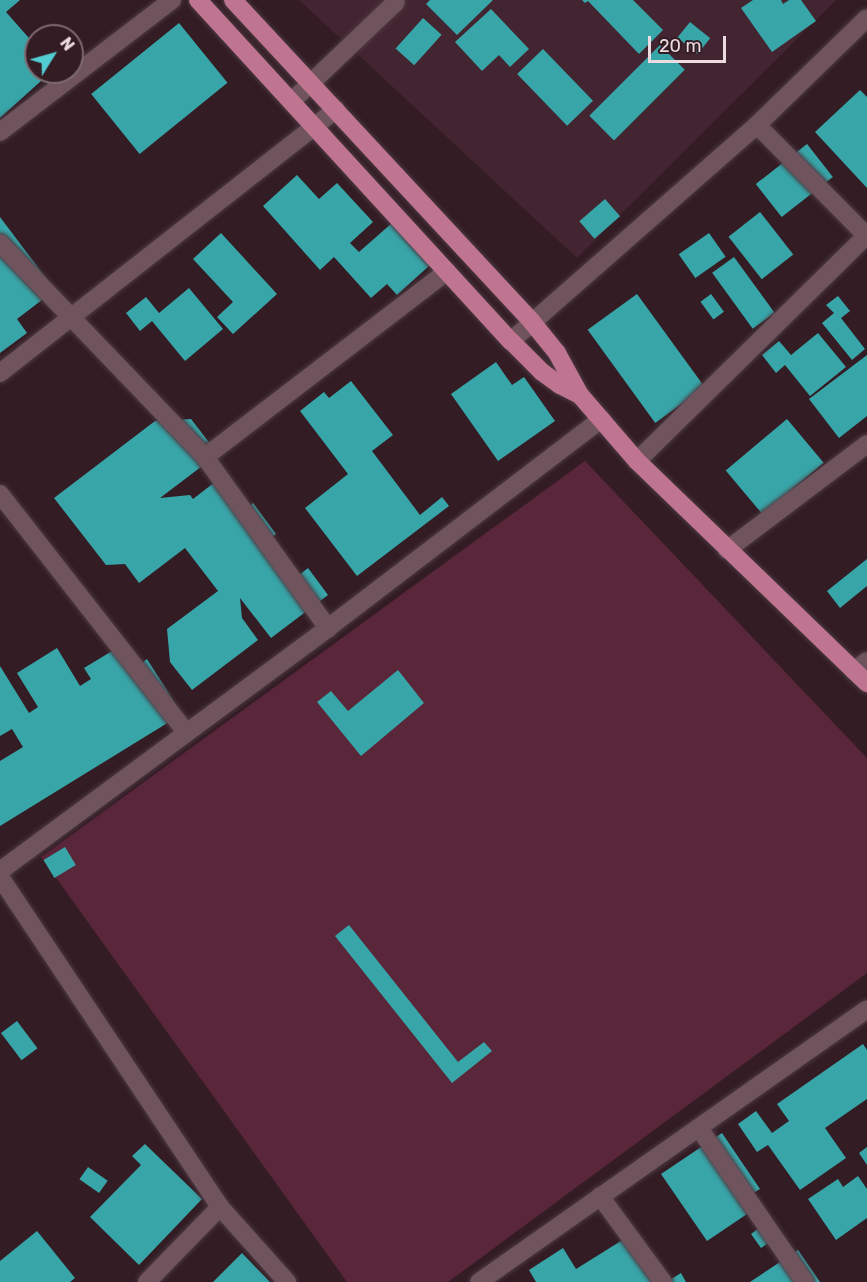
<!DOCTYPE html>
<style>
body{margin:0}
#map{position:relative;width:867px;height:1282px;overflow:hidden;background:#331c24;font-family:Rubik,sans-serif}
div>[style]{position:absolute}
[style*='--x']{left:calc(var(--x)*1px);top:calc(var(--y)*1px);width:calc(var(--w)*1px);rotate:calc(var(--a)*1deg)}
.built>*{inset:0;background:#422530}
.green>*{inset:0;background:#59263a}
.building>*{inset:0;background:#38a6a9;transform-origin:0 0}
.roads{filter:drop-shadow(0 0 2px #4c3941) drop-shadow(0 0 2px #4c3941)}
.minor>*{height:18px;margin:-9px;padding:0 9px;transform-origin:9px;border-radius:9px;background:#6f545d}
.major>*{height:18px;margin:-9px;padding:0 9px;transform-origin:9px;border-radius:9px;background:#bf748f}
span{translate:-50% -50%;white-space:nowrap;text-align:center;line-height:1.15;-webkit-text-stroke:6px #331c24;paint-order:stroke}
.north{position:absolute;left:24px;top:24px;width:60px;height:60px;box-sizing:border-box;background:#331c24;border:2px solid #7d6970;border-radius:50%;rotate:53deg;font-size:16px;font-weight:700;line-height:24px;text-align:center;color:#ecdce1}
.north::after{content:'';display:block;margin:auto;width:21px;height:27px;background:#52ccd0;clip-path:polygon(50% 0,100% 100%,50% 72%,0 100%)}
.scale{position:absolute;left:648px;top:36px;width:78px;height:27px;box-sizing:border-box;border:3px solid #ecdce1;border-top:0;padding-left:8px;font-size:18px;line-height:21px;white-space:nowrap;color:#ecdce1;-webkit-text-stroke:4px #331c24;paint-order:stroke}
</style>
<div id="map">
<div class="built">
<div style="clip-path:polygon(299px 0,836px 0,577px 258px)"></div>
</div>
<div class="green">
<div style="clip-path:polygon(585px 461px,867px 758px,867px 973px,448px 1282px,347px 1282px,41px 857px)"></div>
</div>
<div class="building">
<div style="clip-path:polygon(0 0,20px 0,6px 12px,36px 46px,36px 72px,51px 72px,0 118px)"></div>
<div style="clip-path:polygon(430px 0,493px 0,457px 35px,426px 4px)"></div>
<div style="clip-path:polygon(582px 0,633px 0,663px 30px,639px 54px,588px 1px,585px 3px)"></div>
<div style="clip-path:polygon(753px 0,781px 0,783px 4px,789px 0,801px 0,816px 21px,772px 52px,741px 8px)"></div>
<div style="clip-path:polygon(491px 9px,529px 49px,510px 67px,499px 55px,482px 71px,455px 42px)"></div>
<div style="left:423px;top:18px;width:25px;height:41px;rotate:42deg"></div>
<div style="left:690px;top:22px;width:26px;height:20px;rotate:39deg"></div>
<div style="left:179px;top:23px;width:77px;height:113px;rotate:51deg"></div>
<div style="left:660px;top:45px;width:35px;height:100px;rotate:45deg"></div>
<div style="left:543px;top:49px;width:72px;height:36px;rotate:46deg"></div>
<div style="clip-path:polygon(860px 90px,867px 97px,867px 188px,815px 132px)"></div>
<div style="left:807px;top:144px;width:42px;height:65px;rotate:52deg"></div>
<div style="clip-path:polygon(297px 175px,319px 199px,337px 183px,373px 222px,350px 243px,359px 252px,392px 223px,430px 265px,397px 295px,387px 284px,371px 298px,334px 257px,320px 270px,263px 206px)"></div>
<div style="left:605px;top:199px;width:23px;height:34px;rotate:49deg"></div>
<div style="left:760px;top:212px;width:54px;height:40px;rotate:52deg"></div>
<div style="clip-path:polygon(0 217px,55px 290px,17px 319px,27px 333px,0 353px)"></div>
<div style="clip-path:polygon(221px 233px,277px 294px,233px 334px,217px 317px,233px 302px,193px 259px)"></div>
<div style="left:709px;top:233px;width:29px;height:37px;rotate:55deg"></div>
<div style="left:734px;top:257px;width:69px;height:27px;rotate:54deg"></div>
<div style="clip-path:polygon(189px 288px,223px 329px,185px 361px,152px 321px,140px 331px,126px 313px,146px 297px,159px 313px)"></div>
<div style="left:637px;top:294px;width:115px;height:61px;rotate:54deg"></div>
<div style="left:711px;top:294px;width:22px;height:13px;rotate:54deg"></div>
<div style="clip-path:polygon(838px 296px,850px 311px,841px 318px,865px 349px,852px 360px,822px 323px,834px 313px,826px 305px)"></div>
<div style="clip-path:polygon(818px 333px,846px 367px,810px 396px,785px 365px,776px 373px,762px 355px,779px 341px,791px 355px)"></div>
<div style="clip-path:polygon(867px 355px,867px 416px,839px 438px,809px 399px)"></div>
<div style="clip-path:polygon(496px 362px,512px 385px,524px 377px,555px 421px,498px 461px,451px 394px)"></div>
<div style="clip-path:polygon(351px 381px,393px 435px,372px 451px,420px 515px,442px 497px,449px 506px,357px 576px,305px 508px,348px 474px,300px 411px,324px 392px,329px 398px)"></div>
<div style="clip-path:polygon(191px 419px,218px 454px,160px 498px,190px 495px,193px 499px,215px 482px,239px 514px,253px 503px,276px 534px,261px 546px,299px 575px,308px 568px,328px 595px,271px 638px,240px 598px,242px 618px,258px 640px,192px 690px,170px 662px,167px 629px,218px 591px,185px 548px,139px 583px,125px 564px,106px 565px,54px 498px,155px 421px)"></div>
<div style="left:787px;top:419px;width:57px;height:80px;rotate:50deg"></div>
<div style="clip-path:polygon(867px 559px,867px 586px,840px 608px,827px 591px)"></div>
<div style="clip-path:polygon(127px 642px,140px 664px,147px 659px,182px 714px,0 826px,0 761px,23px 747px,12px 729px,0 736px,0 666px,29px 713px,38px 707px,17px 673px,57px 648px,80px 686px,91px 679px,84px 668px)"></div>
<div style="clip-path:polygon(398px 670px,424px 703px,361px 756px,317px 702px,331px 691px,348px 711px)"></div>
<div style="left:65px;top:847px;width:21px;height:25px;rotate:59deg"></div>
<div style="clip-path:polygon(349px 925px,458px 1062px,484px 1042px,492px 1051px,452px 1083px,335px 936px)"></div>
<div style="left:17px;top:1021px;width:34px;height:20px;rotate:53deg"></div>
<div style="clip-path:polygon(863px 1044px,867px 1050px,867px 1099px,825px 1128px,846px 1158px,800px 1190px,768px 1145px,757px 1152px,738px 1124px,756px 1111px,772px 1133px,789px 1121px,777px 1104px)"></div>
<div style="clip-path:polygon(722px 1133px,760px 1189px,750px 1195px,778px 1237px,761px 1248px,751px 1234px,763px 1225px,753px 1210px,707px 1241px,661px 1174px)"></div>
<div style="clip-path:polygon(145px 1144px,202px 1199px,139px 1265px,90px 1217px,141px 1165px,132px 1156px)"></div>
<div style="clip-path:polygon(867px 1147px,867px 1165px,859px 1153px)"></div>
<div style="left:88px;top:1167px;width:24px;height:15px;rotate:35deg"></div>
<div style="clip-path:polygon(858px 1176px,867px 1189px,867px 1218px,836px 1240px,808px 1199px,838px 1179px,843px 1187px)"></div>
<div style="clip-path:polygon(37px 1231px,75px 1278px,70px 1282px,0 1282px,0 1261px)"></div>
<div style="clip-path:polygon(637px 1231px,668px 1281px,681px 1273px,686px 1282px,536px 1282px,529px 1270px,563px 1248px,576px 1269px)"></div>
<div style="clip-path:polygon(798px 1250px,820px 1282px,750px 1282px)"></div>
<div style="clip-path:polygon(242px 1253px,270px 1282px,213px 1282px)"></div>
</div>
<div class="roads">
<div class="minor">
<div style="--x:293;--y:100;--w:142;--a:-43.6"></div>
<div style="--x:757;--y:125;--w:156;--a:45.3"></div>
<div style="--x:0;--y:132;--w:217;--a:-37.5"></div>
<div style="--x:0;--y:243;--w:296;--a:46.2"></div>
<div style="--x:205;--y:457;--w:211;--a:54.3"></div>
<div style="--x:511;--y:341;--w:327;--a:-41.3"></div>
<div style="--x:757;--y:125;--w:153;--a:-44.2"></div>
<div style="--x:0;--y:373;--w:427;--a:-38.1"></div>
<div style="--x:205;--y:457;--w:305;--a:-37.5"></div>
<div style="--x:637;--y:461;--w:322;--a:-44.5"></div>
<div style="--x:0;--y:494;--w:303;--a:52"></div>
<div style="--x:727;--y:550;--w:176;--a:-37.1"></div>
<div style="--x:854;--y:671;--w:16;--a:-38"></div>
<div style="--x:0;--y:871;--w:408;--a:-36.5"></div>
<div style="--x:328;--y:628;--w:344;--a:-37.4"></div>
<div style="--x:0;--y:877;--w:397;--a:56.3"></div>
<div style="--x:220;--y:1207;--w:101;--a:48.2"></div>
<div style="--x:699;--y:1128;--w:187;--a:55.5"></div>
<div style="--x:600;--y:1196;--w:107;--a:53.8"></div>
<div style="--x:147;--y:1282;--w:105;--a:-45.8"></div>
<div style="--x:479;--y:1282;--w:474;--a:-35.1"></div>
</div>
<div class="major">
<div style="--x:198;--y:0;--w:463;--a:47.5"></div>
<div style="--x:511;--y:341;--w:44;--a:45"></div>
<div style="--x:542;--y:372;--w:22;--a:36"></div>
<div style="--x:560;--y:385;--w:22;--a:27"></div>
<div style="--x:233;--y:0;--w:439;--a:47.1"></div>
<div style="--x:532;--y:322;--w:40;--a:51"></div>
<div style="--x:557;--y:353;--w:48;--a:61.3"></div>
<div style="--x:580;--y:395;--w:87;--a:49.2"></div>
<div style="--x:637;--y:461;--w:320;--a:44"></div>
</div>
</div>
<div class="north">N</div>
<div class="scale">20 m</div>
</div>
